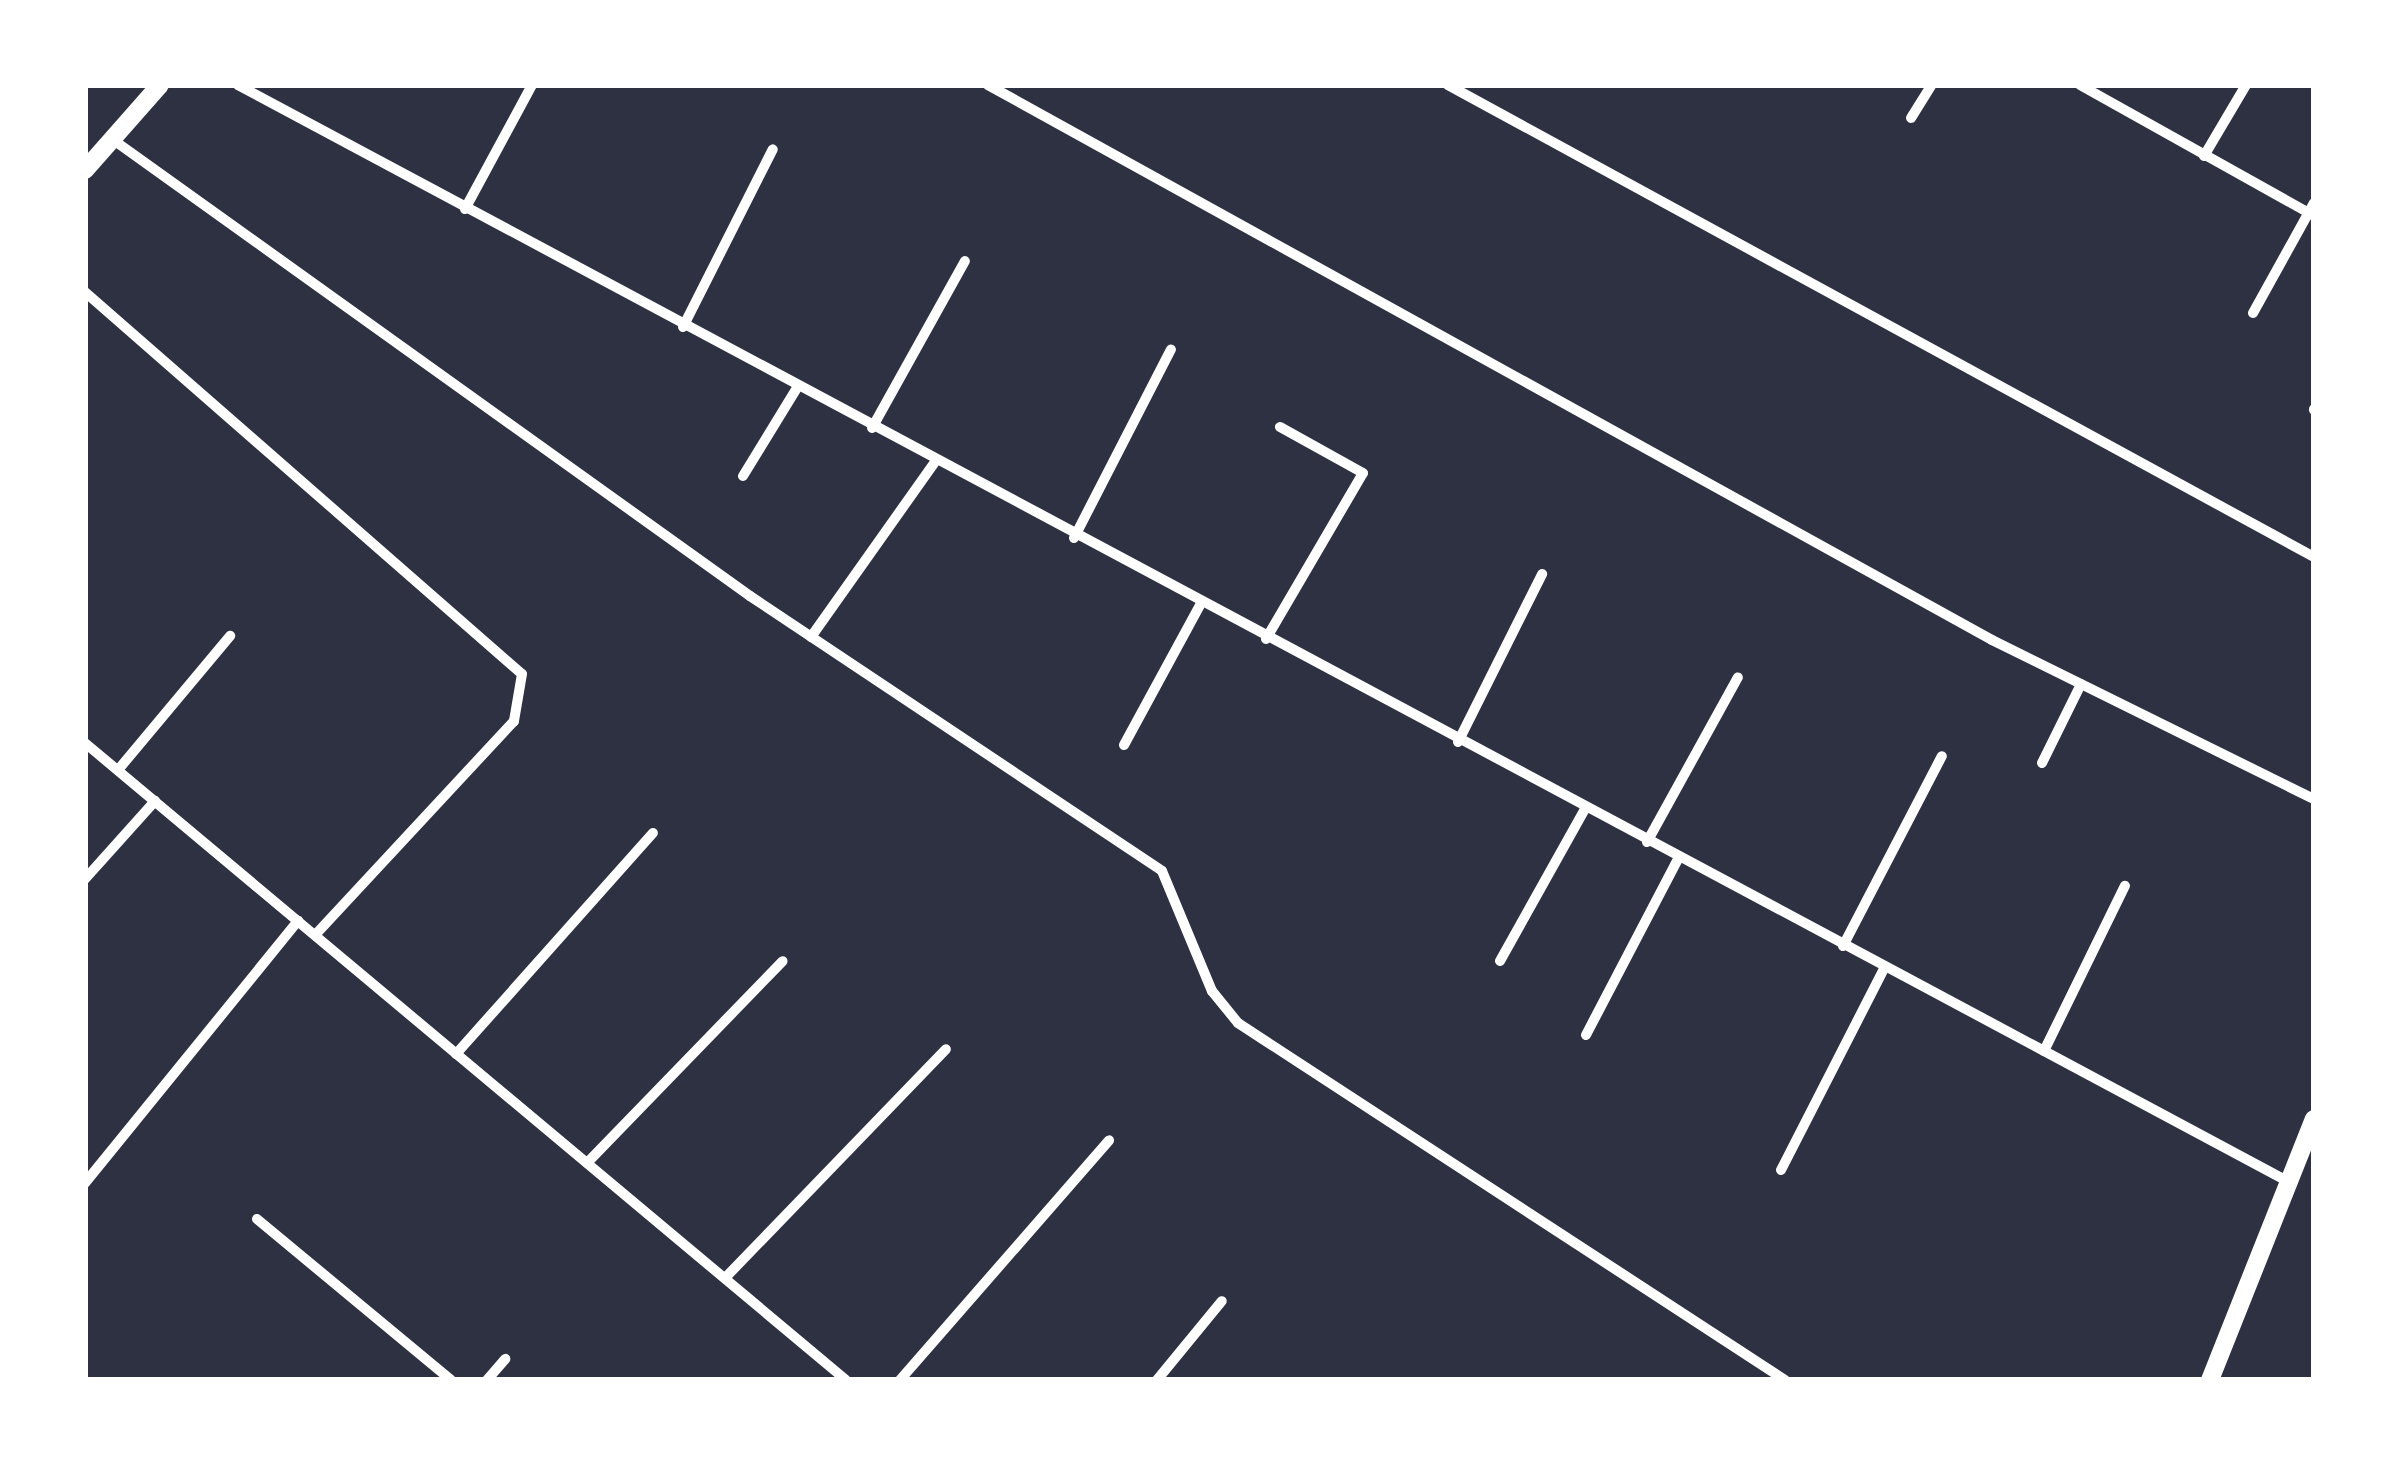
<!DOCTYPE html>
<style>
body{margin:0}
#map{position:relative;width:2399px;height:1465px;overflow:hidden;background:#2d3142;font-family:Overpass,sans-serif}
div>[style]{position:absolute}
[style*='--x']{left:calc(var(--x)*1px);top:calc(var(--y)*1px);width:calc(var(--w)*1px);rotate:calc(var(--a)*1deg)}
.minor>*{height:10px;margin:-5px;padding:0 5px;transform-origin:5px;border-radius:5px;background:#fff}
.tertiary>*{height:18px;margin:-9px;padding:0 9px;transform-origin:9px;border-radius:9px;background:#fff}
span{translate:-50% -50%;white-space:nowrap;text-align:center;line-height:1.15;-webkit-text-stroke:8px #fff;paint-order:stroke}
.frame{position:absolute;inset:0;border:88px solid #fff;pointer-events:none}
</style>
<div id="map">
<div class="minor">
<div style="--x:238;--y:85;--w:2326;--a:28.14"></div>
<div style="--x:988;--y:85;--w:1147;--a:28.93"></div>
<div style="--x:1992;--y:640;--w:359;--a:26.3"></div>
<div style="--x:1448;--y:85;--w:986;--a:28.59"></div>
<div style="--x:2080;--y:85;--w:268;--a:29.2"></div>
<div style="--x:1911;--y:118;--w:39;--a:-58"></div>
<div style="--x:112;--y:139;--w:785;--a:35.61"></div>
<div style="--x:750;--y:596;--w:495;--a:33.7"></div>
<div style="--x:1162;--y:871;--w:130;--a:67.4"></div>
<div style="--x:1212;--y:991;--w:41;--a:50.9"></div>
<div style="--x:1238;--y:1023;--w:653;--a:33.13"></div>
<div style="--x:2204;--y:156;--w:82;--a:-59.4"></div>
<div style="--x:465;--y:209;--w:141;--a:-61.6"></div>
<div style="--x:85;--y:292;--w:580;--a:41.16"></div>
<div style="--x:522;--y:674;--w:48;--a:99.7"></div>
<div style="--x:514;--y:721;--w:292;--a:132.9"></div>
<div style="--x:2253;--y:313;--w:126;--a:-61"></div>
<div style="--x:683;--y:327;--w:199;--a:-63.2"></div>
<div style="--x:2314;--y:410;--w:1;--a:-90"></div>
<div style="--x:872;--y:428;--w:191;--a:-60.9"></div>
<div style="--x:743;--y:476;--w:103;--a:-58.5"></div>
<div style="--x:1074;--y:538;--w:212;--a:-62.8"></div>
<div style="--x:811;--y:637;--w:214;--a:-54.7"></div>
<div style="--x:1266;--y:639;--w:192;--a:-59.7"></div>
<div style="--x:1363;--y:473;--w:95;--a:-151"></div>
<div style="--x:1458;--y:742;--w:188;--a:-63.4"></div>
<div style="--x:85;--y:743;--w:992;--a:39.93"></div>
<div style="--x:1124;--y:745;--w:159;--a:-61.5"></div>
<div style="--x:2042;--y:763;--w:88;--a:-63.7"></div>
<div style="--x:118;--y:770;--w:175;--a:-50.1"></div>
<div style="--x:1647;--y:842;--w:188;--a:-61.1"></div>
<div style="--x:85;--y:879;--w:105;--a:-48.1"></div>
<div style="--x:1843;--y:946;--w:214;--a:-62.5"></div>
<div style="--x:1500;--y:961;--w:174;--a:-60.8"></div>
<div style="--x:1586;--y:1035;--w:199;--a:-62.4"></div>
<div style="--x:2044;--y:1051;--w:184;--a:-63.9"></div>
<div style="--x:456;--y:1054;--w:296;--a:-48.3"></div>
<div style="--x:587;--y:1163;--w:281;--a:-45.9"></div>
<div style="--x:1781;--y:1170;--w:228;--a:-62.9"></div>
<div style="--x:85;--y:1183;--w:338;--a:-50.9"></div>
<div style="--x:257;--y:1219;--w:252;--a:39.7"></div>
<div style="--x:725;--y:1278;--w:318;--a:-46"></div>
<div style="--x:487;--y:1380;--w:28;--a:-49"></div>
<div style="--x:900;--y:1380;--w:318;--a:-48.9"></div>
<div style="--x:1157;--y:1380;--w:102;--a:-50.6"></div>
</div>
<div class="tertiary">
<div style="--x:85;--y:170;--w:113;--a:-48.6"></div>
<div style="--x:2210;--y:1380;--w:281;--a:-68.3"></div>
</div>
<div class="frame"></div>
</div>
